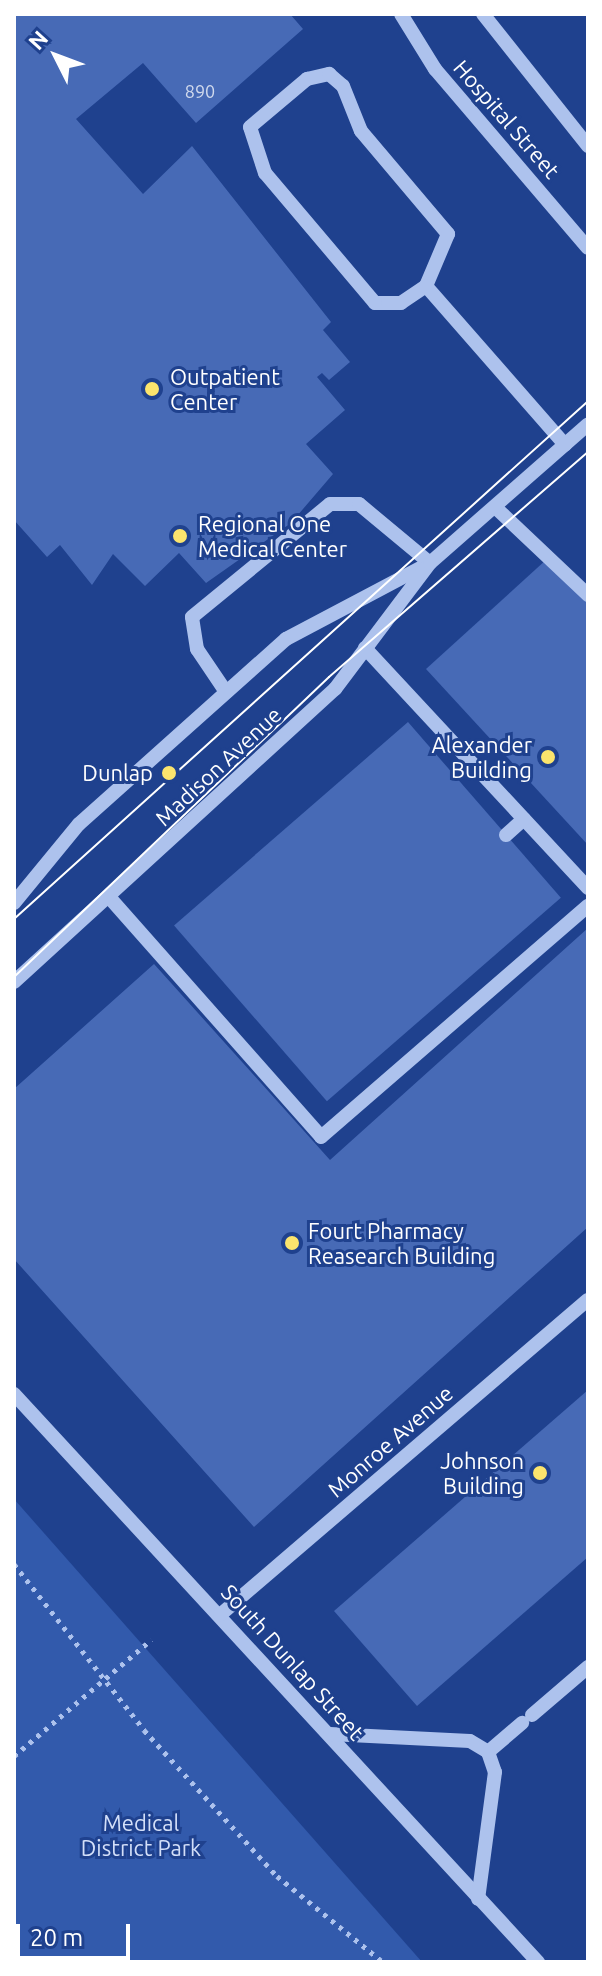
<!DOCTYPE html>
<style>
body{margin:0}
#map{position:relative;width:602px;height:1976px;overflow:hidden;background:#1f418e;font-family:Ubuntu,sans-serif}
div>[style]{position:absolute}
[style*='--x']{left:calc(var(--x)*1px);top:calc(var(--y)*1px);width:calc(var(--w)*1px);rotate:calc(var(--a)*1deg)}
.green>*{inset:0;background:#325aac}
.building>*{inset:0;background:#476ab6;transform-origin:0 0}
.path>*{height:5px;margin-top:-2.5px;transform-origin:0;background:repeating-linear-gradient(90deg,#adc2ed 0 4px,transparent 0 10px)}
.minor>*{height:14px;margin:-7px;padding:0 7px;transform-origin:7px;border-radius:7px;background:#adc2ed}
.tram>*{height:2px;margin:-1px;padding:0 1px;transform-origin:1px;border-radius:1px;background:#fff}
.dots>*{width:22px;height:22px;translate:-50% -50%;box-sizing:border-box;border:4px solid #1f418e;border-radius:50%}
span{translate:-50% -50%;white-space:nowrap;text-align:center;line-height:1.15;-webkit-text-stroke:6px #1f418e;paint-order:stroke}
.number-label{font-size:18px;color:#d1daed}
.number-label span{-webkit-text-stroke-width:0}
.street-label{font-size:22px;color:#fff}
.poi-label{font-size:22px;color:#fff}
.left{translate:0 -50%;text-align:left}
.right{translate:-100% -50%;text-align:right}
.park-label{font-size:22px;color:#d3dff9}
.frame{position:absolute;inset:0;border:16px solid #fff;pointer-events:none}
.north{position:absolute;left:16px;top:16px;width:80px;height:80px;-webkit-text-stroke:6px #1f418e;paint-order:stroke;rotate:312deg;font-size:22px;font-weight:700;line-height:32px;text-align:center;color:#fff}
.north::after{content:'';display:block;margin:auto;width:28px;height:36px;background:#fff;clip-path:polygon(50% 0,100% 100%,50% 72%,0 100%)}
.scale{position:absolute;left:16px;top:1924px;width:114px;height:36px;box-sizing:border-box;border:4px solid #fff;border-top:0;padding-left:10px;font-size:24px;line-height:28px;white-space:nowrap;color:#fff;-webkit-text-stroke:6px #1f418e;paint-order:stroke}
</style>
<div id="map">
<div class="green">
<div style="clip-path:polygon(14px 1499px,422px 1962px,14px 1962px)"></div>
</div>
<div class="building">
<div style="clip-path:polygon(14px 14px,290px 14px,303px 29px,196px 123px,143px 63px,76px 119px,143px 194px,192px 146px,331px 322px,323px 330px,350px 362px,329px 380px,322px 373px,317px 377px,345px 410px,306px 444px,333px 474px,291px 523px,206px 583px,179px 553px,145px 586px,113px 554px,92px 585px,60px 545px,47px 557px,14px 520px)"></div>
<div style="clip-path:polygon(547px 559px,588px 604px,588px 845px,426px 669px)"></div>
<div style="left:408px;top:722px;width:233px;height:310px;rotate:49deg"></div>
<div style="clip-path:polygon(588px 928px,588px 1227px,254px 1527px,14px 1259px,14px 1089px,154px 964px,330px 1160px)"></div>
<div style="clip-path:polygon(588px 1390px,588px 1557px,417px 1706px,334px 1611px)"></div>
</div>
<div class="path">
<div style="--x:14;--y:1564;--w:211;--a:51.9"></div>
<div style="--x:144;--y:1730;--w:197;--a:47.7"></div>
<div style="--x:277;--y:1876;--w:136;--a:39.1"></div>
<div style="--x:14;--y:1756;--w:180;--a:-40.3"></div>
</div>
<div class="minor">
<div style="--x:401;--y:14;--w:65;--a:58.3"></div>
<div style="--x:435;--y:69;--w:235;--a:49.5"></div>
<div style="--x:483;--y:14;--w:169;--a:51.5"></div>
<div style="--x:426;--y:286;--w:30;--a:146"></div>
<div style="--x:401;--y:303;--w:26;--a:180"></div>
<div style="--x:375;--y:303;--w:170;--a:-130.2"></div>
<div style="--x:265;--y:173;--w:48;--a:-108.1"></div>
<div style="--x:250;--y:127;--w:75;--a:-40.1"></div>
<div style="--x:307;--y:79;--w:23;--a:-13"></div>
<div style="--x:329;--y:74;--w:18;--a:41"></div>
<div style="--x:343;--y:86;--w:48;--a:68.2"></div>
<div style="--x:361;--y:131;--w:135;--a:49.8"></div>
<div style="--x:448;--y:234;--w:56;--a:112.9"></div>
<div style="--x:426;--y:286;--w:211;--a:48.8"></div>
<div style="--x:496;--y:508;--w:127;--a:43.4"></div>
<div style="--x:365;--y:648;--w:328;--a:47.1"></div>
<div style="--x:226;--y:692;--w:52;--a:-124"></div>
<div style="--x:197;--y:649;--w:32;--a:-99"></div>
<div style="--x:192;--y:617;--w:178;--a:-39.3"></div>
<div style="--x:330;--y:504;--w:29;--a:0"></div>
<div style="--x:359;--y:504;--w:92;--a:39.7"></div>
<div style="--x:506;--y:835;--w:24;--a:-42"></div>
<div style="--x:109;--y:897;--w:320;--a:48.5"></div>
<div style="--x:321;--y:1137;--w:353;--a:-40.9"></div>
<div style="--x:14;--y:903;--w:102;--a:-50.6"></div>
<div style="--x:79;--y:824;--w:278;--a:-41.8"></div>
<div style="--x:286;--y:639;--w:158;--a:-27.9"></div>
<div style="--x:14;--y:982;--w:435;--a:-42.4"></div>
<div style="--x:335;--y:689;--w:158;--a:-53"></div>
<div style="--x:430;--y:563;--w:210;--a:-41.3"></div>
<div style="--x:14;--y:1394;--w:773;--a:47.31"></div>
<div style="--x:220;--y:1615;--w:484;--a:-40.6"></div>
<div style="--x:532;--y:1715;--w:74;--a:-40.6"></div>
<div style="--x:330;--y:1734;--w:140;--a:2.9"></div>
<div style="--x:470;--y:1741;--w:21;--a:31"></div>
<div style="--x:488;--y:1752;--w:21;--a:71"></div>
<div style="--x:495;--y:1772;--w:128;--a:97.6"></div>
<div style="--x:488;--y:1752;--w:45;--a:-40.5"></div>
</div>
<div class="tram">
<div style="--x:14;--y:919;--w:773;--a:-42.06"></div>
<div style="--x:14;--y:977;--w:435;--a:-43.6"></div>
<div style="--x:329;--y:677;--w:343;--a:-41"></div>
</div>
<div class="dots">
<div style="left:152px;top:389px;background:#fbe46d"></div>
<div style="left:180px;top:536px;background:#fbe46d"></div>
<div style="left:548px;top:757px;background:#fbe46d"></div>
<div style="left:169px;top:773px;background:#fbe46d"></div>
<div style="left:292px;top:1243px;background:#fbe46d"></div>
<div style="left:540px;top:1473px;background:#fbe46d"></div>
</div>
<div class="number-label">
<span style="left:200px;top:91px">890</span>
</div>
<div class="street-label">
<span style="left:507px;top:119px;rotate:49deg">Hospital Street</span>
<span style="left:218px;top:766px;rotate:-43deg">Madison Avenue</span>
<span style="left:390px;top:1441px;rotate:-41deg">Monroe Avenue</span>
<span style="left:293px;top:1662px;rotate:48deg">South Dunlap Street</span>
</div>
<div class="poi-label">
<span class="left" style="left:170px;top:389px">Outpatient<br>Center</span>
<span class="left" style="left:198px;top:536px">Regional One<br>Medical Center</span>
<span class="right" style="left:532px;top:757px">Alexander<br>Building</span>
<span class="right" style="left:153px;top:773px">Dunlap</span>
<span class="left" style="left:308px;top:1243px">Fourt Pharmacy<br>Reasearch Building</span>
<span class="right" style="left:524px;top:1473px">Johnson<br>Building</span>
</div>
<div class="park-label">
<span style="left:141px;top:1835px">Medical<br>District Park</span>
</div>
<div class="frame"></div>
<div class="north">N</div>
<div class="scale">20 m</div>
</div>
